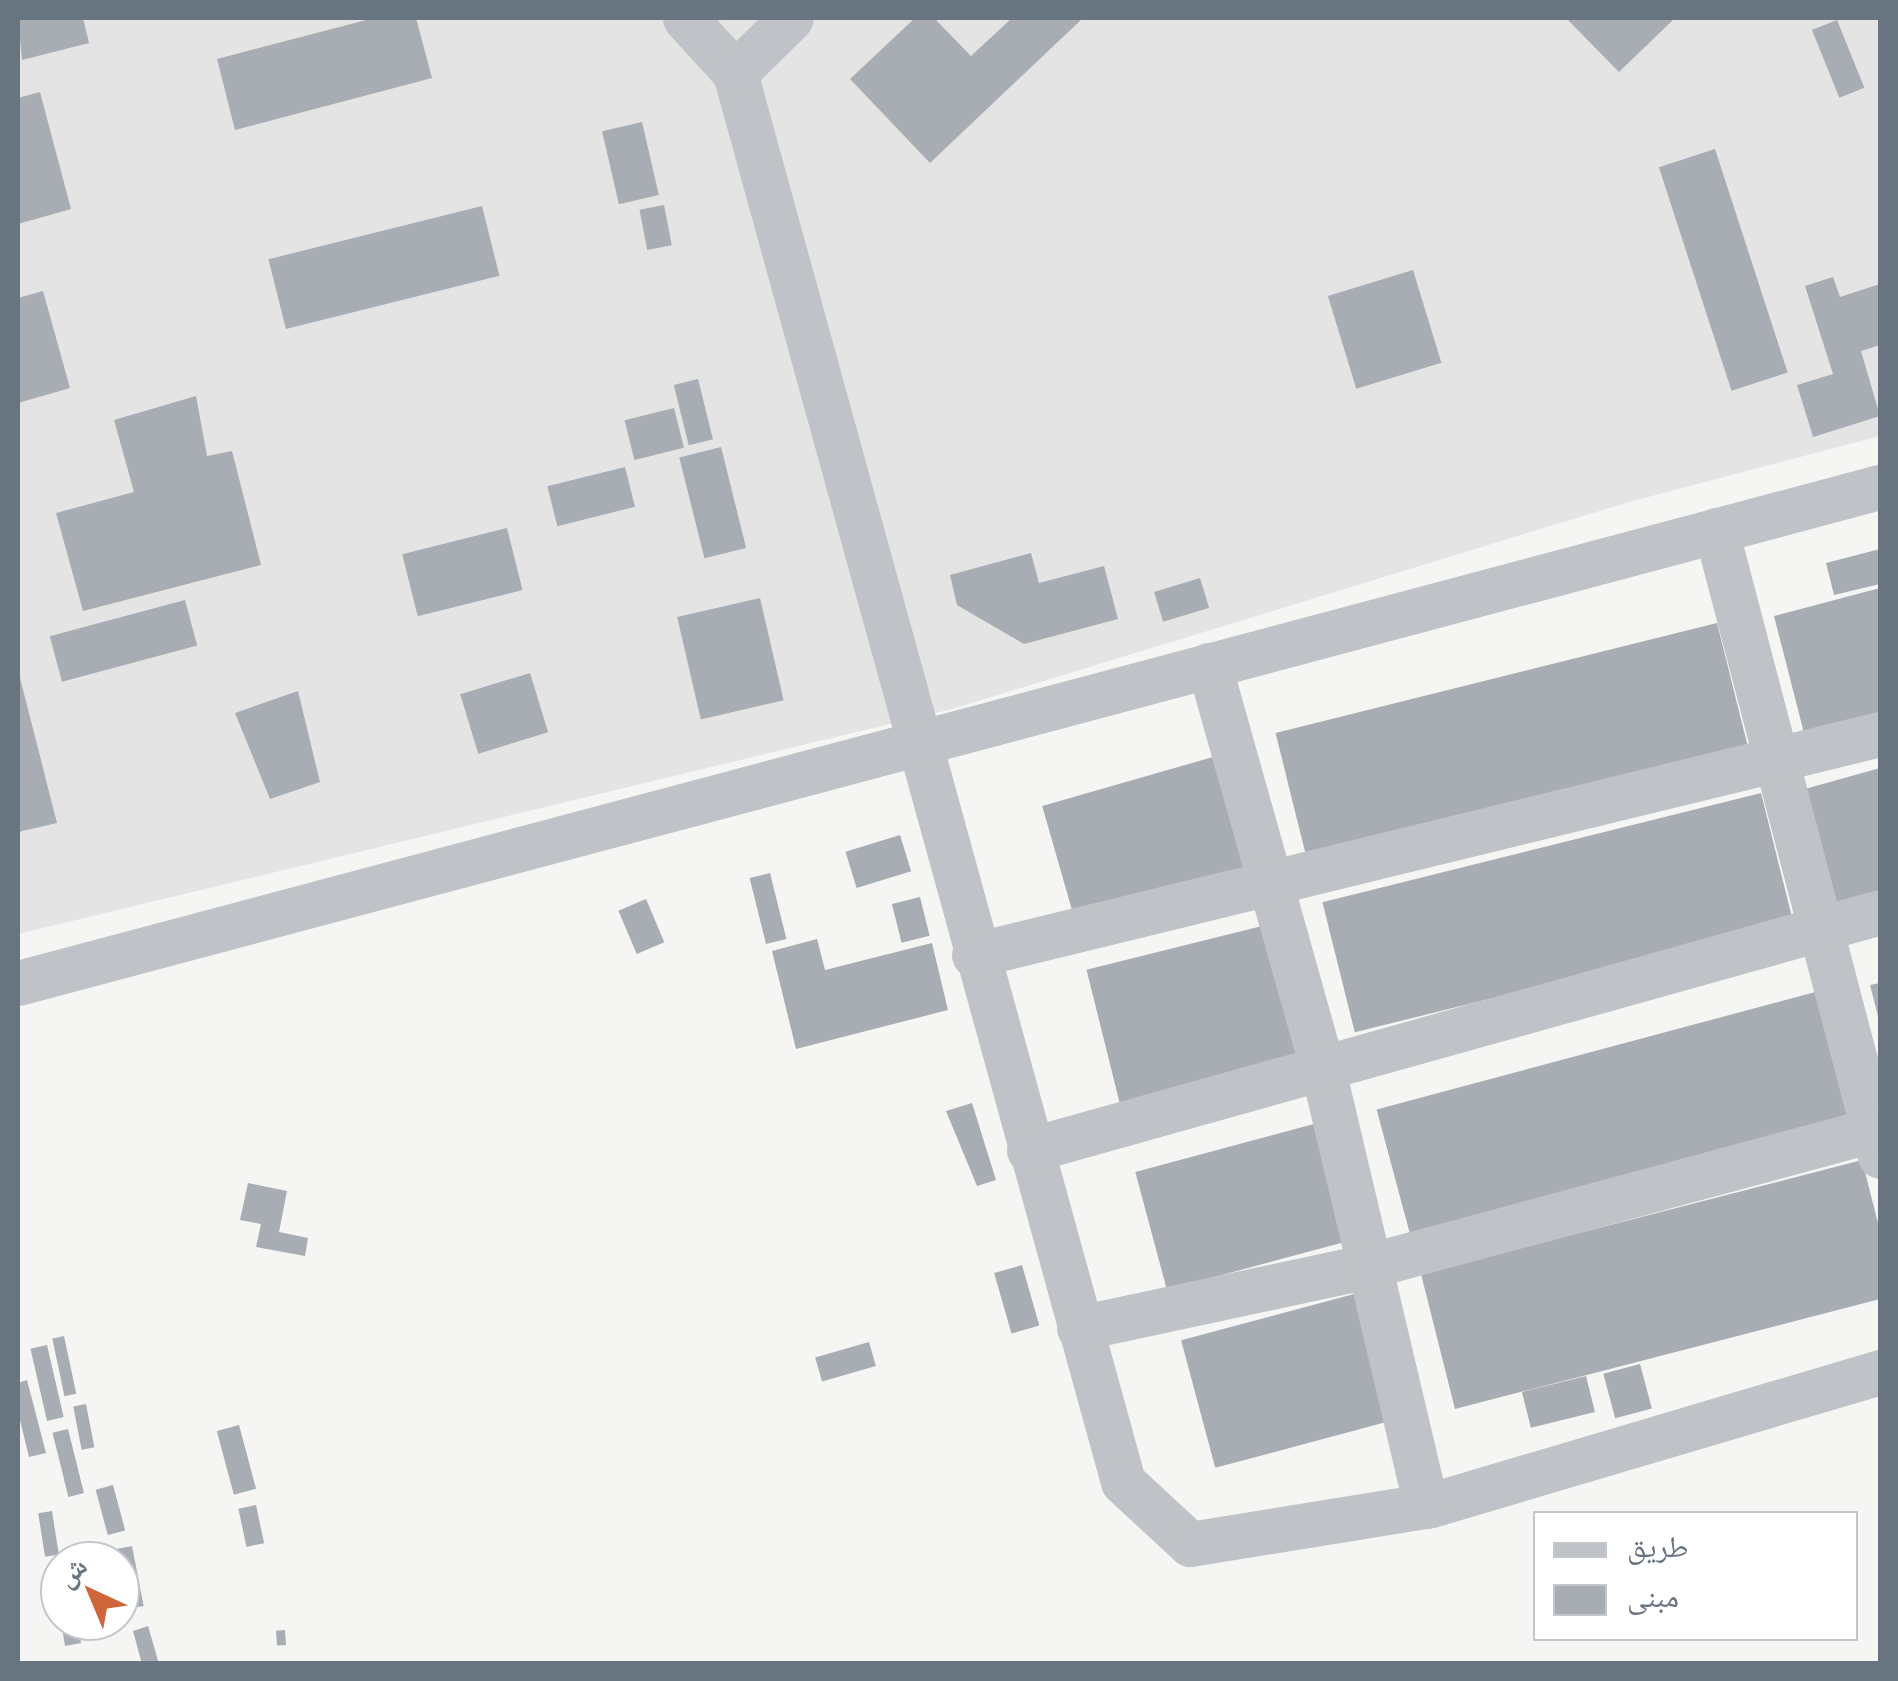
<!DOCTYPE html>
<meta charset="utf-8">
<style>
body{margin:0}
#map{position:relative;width:1898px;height:1681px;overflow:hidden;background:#f5f5f3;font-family:"Exo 2","Noto Naskh Arabic",sans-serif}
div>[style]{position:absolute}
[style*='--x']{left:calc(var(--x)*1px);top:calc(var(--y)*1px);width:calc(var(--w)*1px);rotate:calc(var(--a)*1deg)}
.built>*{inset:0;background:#e3e4e3}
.building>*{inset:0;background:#a7adb2;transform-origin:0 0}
.minor>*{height:45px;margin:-22.5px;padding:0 22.5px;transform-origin:22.5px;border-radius:22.5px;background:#bfc2c6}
span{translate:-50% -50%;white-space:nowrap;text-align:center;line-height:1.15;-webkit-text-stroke:10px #fff;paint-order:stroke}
.frame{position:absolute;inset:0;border:20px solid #687480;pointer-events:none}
.legend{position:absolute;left:1533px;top:1511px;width:325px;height:130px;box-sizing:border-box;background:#fff;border:2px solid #c3c7cc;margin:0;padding:12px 18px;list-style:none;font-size:30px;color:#687480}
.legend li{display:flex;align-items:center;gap:20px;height:50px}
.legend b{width:50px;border:2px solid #c3c7cc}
.north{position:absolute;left:40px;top:1541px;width:100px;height:100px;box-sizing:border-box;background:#fff;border:2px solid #c3c7cc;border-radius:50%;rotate:316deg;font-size:28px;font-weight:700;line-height:40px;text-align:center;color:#687480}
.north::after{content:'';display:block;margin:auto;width:35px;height:45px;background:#ce653b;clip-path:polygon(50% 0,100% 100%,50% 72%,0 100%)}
</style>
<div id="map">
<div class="built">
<div style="clip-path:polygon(18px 18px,1880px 18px,1880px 436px,1629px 502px,952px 709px,18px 934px)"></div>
</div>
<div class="building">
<div style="clip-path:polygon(18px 18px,83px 18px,89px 43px,22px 60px)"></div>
<div style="clip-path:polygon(374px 18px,416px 18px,432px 78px,235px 130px,217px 59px)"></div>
<div style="clip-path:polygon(915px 18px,934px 18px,971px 56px,1012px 18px,1083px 18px,930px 163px,850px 79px)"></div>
<div style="clip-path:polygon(1566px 18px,1675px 18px,1619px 72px)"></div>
<div style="left:1837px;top:20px;width:73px;height:27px;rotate:68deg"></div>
<div style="clip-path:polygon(40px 92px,71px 209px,18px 224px,18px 98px)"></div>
<div style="left:642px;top:122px;width:75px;height:41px;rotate:77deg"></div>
<div style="left:1715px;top:149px;width:235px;height:59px;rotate:72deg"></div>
<div style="left:664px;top:205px;width:41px;height:25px;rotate:79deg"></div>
<div style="left:482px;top:206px;width:72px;height:220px;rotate:76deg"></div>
<div style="left:1413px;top:270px;width:97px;height:89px;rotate:73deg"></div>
<div style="clip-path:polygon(1833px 277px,1840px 297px,1880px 284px,1880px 345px,1861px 351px,1880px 416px,1813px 437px,1797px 385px,1833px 374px,1805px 286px)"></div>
<div style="clip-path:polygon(43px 291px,70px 388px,18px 403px,18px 298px)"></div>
<div style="left:698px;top:379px;width:62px;height:25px;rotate:76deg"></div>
<div style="clip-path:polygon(196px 396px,207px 456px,232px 451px,261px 565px,83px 611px,56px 513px,134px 492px,114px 420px)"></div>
<div style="left:674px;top:408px;width:41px;height:51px;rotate:76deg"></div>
<div style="left:721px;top:447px;width:104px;height:43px;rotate:76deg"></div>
<div style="left:625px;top:467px;width:41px;height:80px;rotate:76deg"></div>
<div style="left:507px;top:528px;width:64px;height:108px;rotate:76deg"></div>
<div style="clip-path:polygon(1880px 549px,1880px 584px,1834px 595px,1826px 563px)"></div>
<div style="clip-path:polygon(1031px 553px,1039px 583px,1104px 566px,1118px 619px,1024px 644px,957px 605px,950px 575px)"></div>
<div style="left:1200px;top:578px;width:31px;height:48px;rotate:73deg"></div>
<div style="clip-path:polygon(1880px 588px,1880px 718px,1805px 737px,1774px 616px)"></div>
<div style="left:760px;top:598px;width:105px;height:85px;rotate:77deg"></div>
<div style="left:185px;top:600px;width:47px;height:140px;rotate:75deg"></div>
<div style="left:1717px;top:623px;width:133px;height:455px;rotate:76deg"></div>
<div style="clip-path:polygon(18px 670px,57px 823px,18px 832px)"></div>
<div style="left:530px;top:673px;width:62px;height:73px;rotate:73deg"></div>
<div style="clip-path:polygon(298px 691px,320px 782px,270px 799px,235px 713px)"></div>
<div style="left:1220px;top:755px;width:117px;height:185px;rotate:74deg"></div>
<div style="clip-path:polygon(1880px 768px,1880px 898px,1837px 910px,1805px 789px)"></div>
<div style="left:1761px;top:793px;width:134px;height:452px;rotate:76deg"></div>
<div style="left:900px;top:835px;width:38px;height:57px;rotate:73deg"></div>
<div style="left:770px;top:873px;width:68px;height:21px;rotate:76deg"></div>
<div style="left:920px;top:897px;width:40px;height:29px;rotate:76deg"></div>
<div style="left:646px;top:899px;width:47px;height:30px;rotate:67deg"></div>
<div style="left:1266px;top:925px;width:137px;height:185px;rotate:76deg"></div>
<div style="clip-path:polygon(817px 939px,825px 970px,932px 943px,948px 1010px,796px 1049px,772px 951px)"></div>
<div style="clip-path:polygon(1880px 983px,1880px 1020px,1879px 1020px,1870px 985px)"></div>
<div style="left:1819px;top:991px;width:132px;height:458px;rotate:75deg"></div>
<div style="clip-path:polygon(972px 1103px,996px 1180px,977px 1186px,946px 1111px)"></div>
<div style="left:1314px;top:1124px;width:122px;height:185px;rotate:75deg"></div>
<div style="clip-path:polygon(1862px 1160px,1880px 1231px,1880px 1299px,1455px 1409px,1421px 1274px)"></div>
<div style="clip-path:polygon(248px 1183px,287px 1191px,279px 1232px,308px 1238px,305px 1256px,256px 1247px,261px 1224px,240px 1220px)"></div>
<div style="left:1022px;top:1265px;width:63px;height:29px;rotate:74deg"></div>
<div style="left:1354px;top:1294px;width:132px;height:179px;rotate:75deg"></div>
<div style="left:64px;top:1336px;width:59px;height:12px;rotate:78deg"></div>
<div style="left:869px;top:1342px;width:25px;height:56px;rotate:74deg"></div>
<div style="left:47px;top:1345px;width:74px;height:17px;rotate:77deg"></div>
<div style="left:1640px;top:1364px;width:46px;height:38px;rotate:75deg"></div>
<div style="left:1586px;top:1376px;width:37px;height:66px;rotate:76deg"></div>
<div style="clip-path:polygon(27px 1380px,46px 1453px,29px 1457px,18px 1412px,18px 1383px)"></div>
<div style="left:86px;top:1404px;width:44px;height:13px;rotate:79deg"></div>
<div style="left:239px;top:1425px;width:66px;height:23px;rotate:75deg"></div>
<div style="left:68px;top:1429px;width:66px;height:16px;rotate:76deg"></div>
<div style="left:113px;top:1485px;width:47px;height:18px;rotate:75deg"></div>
<div style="left:256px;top:1505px;width:39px;height:18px;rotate:78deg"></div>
<div style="left:52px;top:1511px;width:44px;height:14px;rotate:81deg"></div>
<div style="left:132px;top:1546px;width:61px;height:17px;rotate:79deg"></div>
<div style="clip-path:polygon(61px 1621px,78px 1621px,81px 1643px,65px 1646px)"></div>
<div style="clip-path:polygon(148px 1626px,159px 1664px,142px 1664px,133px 1631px)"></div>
<div style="left:285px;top:1630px;width:15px;height:9px;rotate:86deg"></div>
</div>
<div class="minor">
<div style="--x:685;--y:18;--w:74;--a:47.7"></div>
<div style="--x:735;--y:73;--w:1461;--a:74.6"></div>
<div style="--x:1123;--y:1482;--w:91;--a:42.8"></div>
<div style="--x:1190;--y:1544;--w:244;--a:-9.2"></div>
<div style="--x:1431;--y:1505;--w:468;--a:-16.5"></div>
<div style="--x:735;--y:73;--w:78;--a:-44.5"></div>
<div style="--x:1716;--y:530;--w:647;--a:75.32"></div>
<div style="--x:1209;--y:665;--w:421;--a:74.3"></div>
<div style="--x:1323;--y:1070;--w:448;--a:76.7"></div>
<div style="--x:974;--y:955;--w:933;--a:-13.71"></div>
<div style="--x:18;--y:983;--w:1927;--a:-14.92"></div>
<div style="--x:1029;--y:1150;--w:884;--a:-15.62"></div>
<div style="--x:1079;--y:1328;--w:296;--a:-12.1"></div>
<div style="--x:1368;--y:1266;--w:530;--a:-15.08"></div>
</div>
<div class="frame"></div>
<ul class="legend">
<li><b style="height:12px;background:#bfc2c6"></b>طريق</li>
<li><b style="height:28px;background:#a7adb2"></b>مبنى</li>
</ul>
<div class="north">ش</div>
</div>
